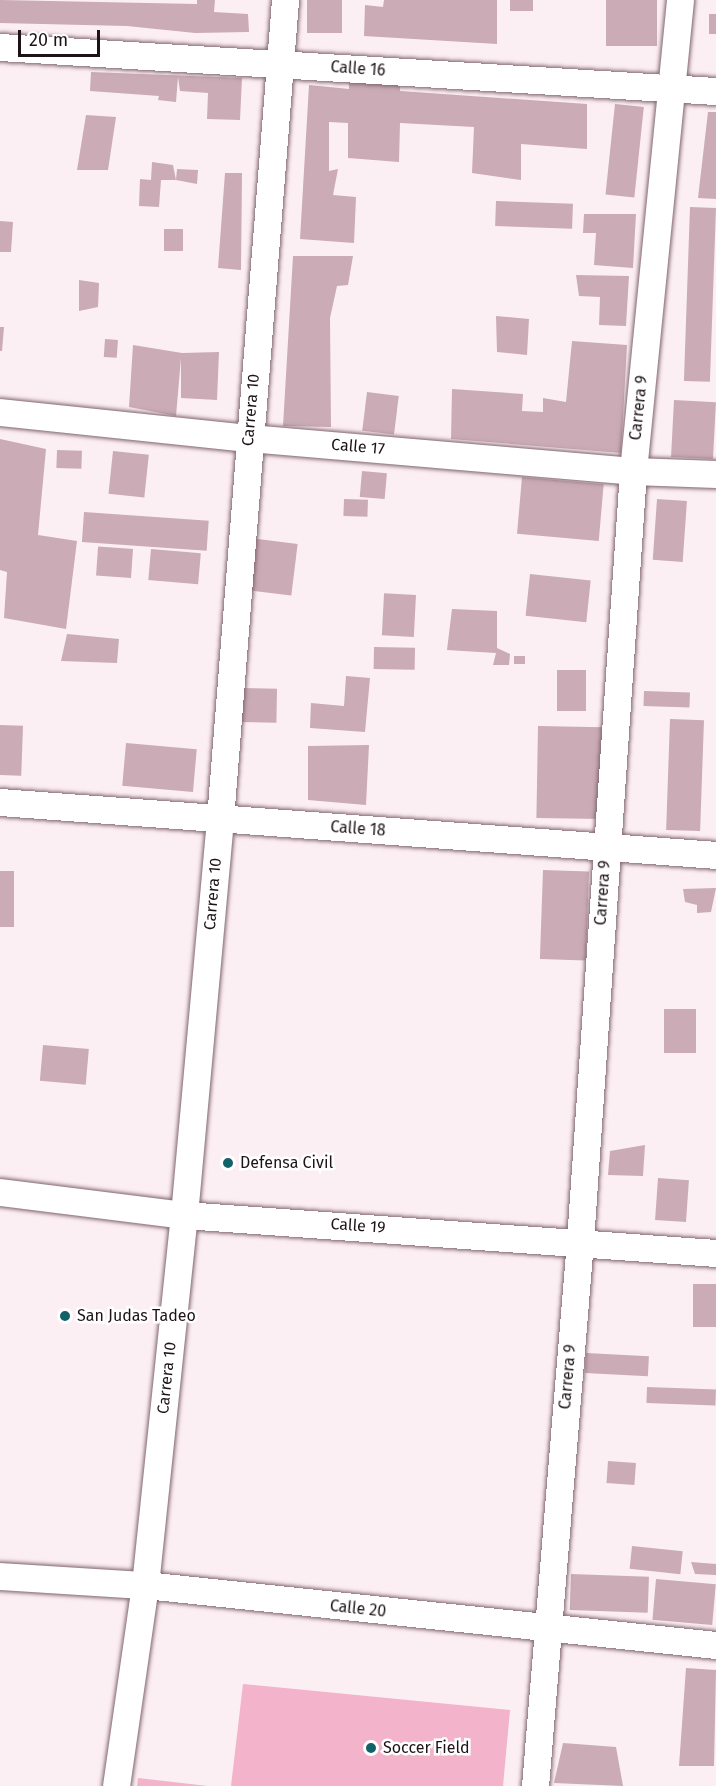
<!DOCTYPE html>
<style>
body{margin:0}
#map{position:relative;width:716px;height:1786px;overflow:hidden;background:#fceff3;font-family:"Fira Sans",sans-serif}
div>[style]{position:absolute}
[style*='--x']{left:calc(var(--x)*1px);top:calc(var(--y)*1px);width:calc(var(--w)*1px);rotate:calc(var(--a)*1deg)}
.green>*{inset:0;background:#f2b3cb}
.building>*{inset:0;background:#caabb6;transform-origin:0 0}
.roads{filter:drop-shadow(0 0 2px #80656f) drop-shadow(0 0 2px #80656f)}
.street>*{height:27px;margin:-13.5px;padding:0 13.5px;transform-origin:13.5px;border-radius:13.5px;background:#fff}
.dots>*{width:16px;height:16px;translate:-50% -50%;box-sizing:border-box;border:3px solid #fff;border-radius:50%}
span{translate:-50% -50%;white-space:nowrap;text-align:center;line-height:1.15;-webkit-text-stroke:5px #fff;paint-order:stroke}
.street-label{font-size:16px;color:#1d1317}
.poi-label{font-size:16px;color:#1d1317}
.left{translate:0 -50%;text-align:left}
.scale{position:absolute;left:18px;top:30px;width:82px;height:27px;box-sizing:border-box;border:3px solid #1d1317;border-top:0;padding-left:8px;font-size:18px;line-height:21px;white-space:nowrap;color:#1d1317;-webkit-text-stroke:4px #fff;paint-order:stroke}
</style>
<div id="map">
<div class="green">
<div style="clip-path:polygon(243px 1684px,510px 1710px,503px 1786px,231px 1786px)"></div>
<div style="clip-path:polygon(138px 1778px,208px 1786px,137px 1786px)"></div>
</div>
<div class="building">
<div style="clip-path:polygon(0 0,197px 4px,197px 0,215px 0,214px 12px,248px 14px,249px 32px,195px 33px,127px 26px,0 23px)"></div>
<div style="left:307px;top:0;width:35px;height:33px"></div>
<div style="clip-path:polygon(384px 0,497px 0,497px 44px,364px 36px,365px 5px,383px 7px)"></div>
<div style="left:510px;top:0;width:23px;height:11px"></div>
<div style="left:606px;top:0;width:51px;height:46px"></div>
<div style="left:709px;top:14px;width:7px;height:20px"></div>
<div style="clip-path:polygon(91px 72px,242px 78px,240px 120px,207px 119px,208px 93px,180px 91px,178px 77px,176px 102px,158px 100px,159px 96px,90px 91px)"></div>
<div style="clip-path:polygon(349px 75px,400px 76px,400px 91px,587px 104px,587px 149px,521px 144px,521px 180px,472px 173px,474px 127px,400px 123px,399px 162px,348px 158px,348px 123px,329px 122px,329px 171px,338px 169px,333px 195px,356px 197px,354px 243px,300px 239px,309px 85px,349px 89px)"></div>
<div style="left:615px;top:104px;width:29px;height:91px;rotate:6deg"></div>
<div style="clip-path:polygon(708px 112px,716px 112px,716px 199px,698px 198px)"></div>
<div style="clip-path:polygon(86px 115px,116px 117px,108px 170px,77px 170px)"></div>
<div style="clip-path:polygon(152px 162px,173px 165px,176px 180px,161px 180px,159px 207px,139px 206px,140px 179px,151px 180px)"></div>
<div style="clip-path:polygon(177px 169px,198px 170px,197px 184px,176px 180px)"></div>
<div style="clip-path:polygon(225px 173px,242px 173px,241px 270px,218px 268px)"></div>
<div style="left:496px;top:201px;width:77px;height:25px;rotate:2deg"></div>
<div style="left:690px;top:207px;width:26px;height:174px;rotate:2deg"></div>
<div style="clip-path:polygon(584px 214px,636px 214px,633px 268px,594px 265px,596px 233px,583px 233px)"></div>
<div style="clip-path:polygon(0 221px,13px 222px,11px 252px,0 252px)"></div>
<div style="left:164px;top:229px;width:19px;height:22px"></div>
<div style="clip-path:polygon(293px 256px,353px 256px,348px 285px,337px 286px,330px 318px,331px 427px,283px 426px)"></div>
<div style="clip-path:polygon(576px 275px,629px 276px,626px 326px,599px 325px,600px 297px,579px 296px)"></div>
<div style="clip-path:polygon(79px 280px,99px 283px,98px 307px,79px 311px)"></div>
<div style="clip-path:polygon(496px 316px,529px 319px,527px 355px,497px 352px)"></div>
<div style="clip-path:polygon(0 327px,4px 327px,2px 351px,0 351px)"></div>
<div style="left:105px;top:339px;width:13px;height:18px;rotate:4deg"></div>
<div style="clip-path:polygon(572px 341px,627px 345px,621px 453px,451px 439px,452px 389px,523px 394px,522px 411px,543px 412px,543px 398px,566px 402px)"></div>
<div style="clip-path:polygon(133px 345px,182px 353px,219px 352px,217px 400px,181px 398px,181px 358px,176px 416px,129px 407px)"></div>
<div style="left:367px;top:392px;width:32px;height:39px;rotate:7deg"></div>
<div style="left:674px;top:400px;width:42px;height:57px;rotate:3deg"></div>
<div style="clip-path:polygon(0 439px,46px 449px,38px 535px,77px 541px,66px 629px,4px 618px,7px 572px,0 570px)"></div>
<div style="left:57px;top:450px;width:25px;height:18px;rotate:2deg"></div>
<div style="left:113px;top:451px;width:36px;height:43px;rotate:6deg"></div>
<div style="left:362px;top:471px;width:25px;height:26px;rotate:5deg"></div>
<div style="left:522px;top:477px;width:82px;height:57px;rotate:5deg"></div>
<div style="left:344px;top:499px;width:24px;height:17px;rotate:2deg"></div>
<div style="left:657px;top:499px;width:30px;height:61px;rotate:4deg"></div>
<div style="left:84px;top:512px;width:125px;height:30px;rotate:4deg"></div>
<div style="left:249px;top:538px;width:49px;height:52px;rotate:7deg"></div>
<div style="left:133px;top:549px;width:29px;height:35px;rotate:94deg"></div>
<div style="left:151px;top:549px;width:50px;height:31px;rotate:5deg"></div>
<div style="left:530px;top:574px;width:61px;height:42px;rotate:6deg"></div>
<div style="left:416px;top:595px;width:42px;height:32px;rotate:93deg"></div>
<div style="clip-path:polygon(452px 609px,497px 611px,497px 648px,510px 654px,509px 665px,493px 665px,496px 653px,447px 650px)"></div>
<div style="clip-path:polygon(67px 634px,119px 639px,117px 663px,61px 661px)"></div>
<div style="left:374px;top:647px;width:41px;height:22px;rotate:1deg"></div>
<div style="left:514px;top:656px;width:11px;height:8px"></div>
<div style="left:557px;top:670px;width:29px;height:41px"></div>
<div style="clip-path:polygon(346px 676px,370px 678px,365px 732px,310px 728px,311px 703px,344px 706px)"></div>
<div style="left:238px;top:688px;width:39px;height:34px;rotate:1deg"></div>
<div style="left:644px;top:691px;width:46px;height:15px;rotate:2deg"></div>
<div style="left:670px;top:719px;width:34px;height:111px;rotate:2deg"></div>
<div style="left:0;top:725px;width:23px;height:50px;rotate:2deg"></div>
<div style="left:538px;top:726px;width:65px;height:92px;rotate:1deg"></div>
<div style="left:126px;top:743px;width:71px;height:43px;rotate:5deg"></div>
<div style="clip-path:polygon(369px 745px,366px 805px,308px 800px,308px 746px)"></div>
<div style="left:543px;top:870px;width:46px;height:89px;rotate:2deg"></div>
<div style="left:0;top:871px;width:14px;height:56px"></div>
<div style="clip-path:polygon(716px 888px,711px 912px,697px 913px,697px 905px,685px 902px,683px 889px)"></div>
<div style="left:664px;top:1009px;width:32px;height:44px"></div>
<div style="left:43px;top:1045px;width:46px;height:36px;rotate:5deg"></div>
<div style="clip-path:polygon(645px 1145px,643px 1176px,608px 1175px,610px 1151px)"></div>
<div style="left:658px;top:1178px;width:31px;height:42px;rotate:4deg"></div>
<div style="left:693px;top:1284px;width:23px;height:43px"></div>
<div style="left:586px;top:1353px;width:63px;height:20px;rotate:3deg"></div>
<div style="left:647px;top:1387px;width:69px;height:16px;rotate:2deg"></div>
<div style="left:608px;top:1461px;width:28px;height:22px;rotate:4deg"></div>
<div style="left:632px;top:1546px;width:51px;height:23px;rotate:6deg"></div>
<div style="clip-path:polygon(691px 1562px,716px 1564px,716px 1575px,695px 1574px)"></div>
<div style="left:571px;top:1574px;width:78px;height:36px;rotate:2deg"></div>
<div style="left:656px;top:1579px;width:60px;height:41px;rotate:5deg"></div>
<div style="clip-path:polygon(686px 1668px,716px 1670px,714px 1766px,679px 1766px)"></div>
<div style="clip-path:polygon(563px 1743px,616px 1747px,623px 1786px,554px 1783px)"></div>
</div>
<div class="roads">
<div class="street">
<div style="--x:0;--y:47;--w:717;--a:3.52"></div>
<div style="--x:0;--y:412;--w:250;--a:6"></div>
<div style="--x:249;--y:438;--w:385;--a:4.9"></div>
<div style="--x:633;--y:471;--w:83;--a:2.1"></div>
<div style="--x:0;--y:802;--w:718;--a:4.23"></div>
<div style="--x:0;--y:1192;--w:185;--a:7.1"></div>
<div style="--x:184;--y:1215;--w:533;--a:4.09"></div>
<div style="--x:0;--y:1576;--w:145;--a:3.6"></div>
<div style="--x:145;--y:1585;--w:574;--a:6"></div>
<div style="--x:116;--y:1786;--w:203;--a:-81.8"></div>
<div style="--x:145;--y:1585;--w:372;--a:-84"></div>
<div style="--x:184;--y:1215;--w:398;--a:-84.8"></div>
<div style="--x:220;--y:819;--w:822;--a:-85.46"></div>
<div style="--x:535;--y:1786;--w:547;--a:-85.28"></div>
<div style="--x:580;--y:1241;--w:772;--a:-86.06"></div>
<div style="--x:633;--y:471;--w:473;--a:-84.3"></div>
</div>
</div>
<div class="dots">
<div style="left:228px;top:1163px;background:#13626a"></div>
<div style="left:65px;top:1316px;background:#13626a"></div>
<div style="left:371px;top:1748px;background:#13626a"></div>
</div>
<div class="street-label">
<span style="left:358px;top:69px;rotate:4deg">Calle 16</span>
<span style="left:639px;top:408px;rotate:-84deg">Carrera 9</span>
<span style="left:251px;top:410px;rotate:-85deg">Carrera 10</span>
<span style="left:358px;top:447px;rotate:5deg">Calle 17</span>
<span style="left:358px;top:829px;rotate:4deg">Calle 18</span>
<span style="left:603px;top:893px;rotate:-86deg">Carrera 9</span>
<span style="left:213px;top:894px;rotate:-85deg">Carrera 10</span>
<span style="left:358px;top:1226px;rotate:4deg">Calle 19</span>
<span style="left:568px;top:1377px;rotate:-85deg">Carrera 9</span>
<span style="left:167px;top:1378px;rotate:-84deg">Carrera 10</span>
<span style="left:358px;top:1609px;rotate:6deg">Calle 20</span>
</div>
<div class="poi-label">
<span class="left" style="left:240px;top:1163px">Defensa Civil</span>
<span class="left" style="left:77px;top:1316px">San Judas Tadeo</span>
<span class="left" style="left:383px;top:1748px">Soccer Field</span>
</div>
<div class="scale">20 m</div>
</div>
